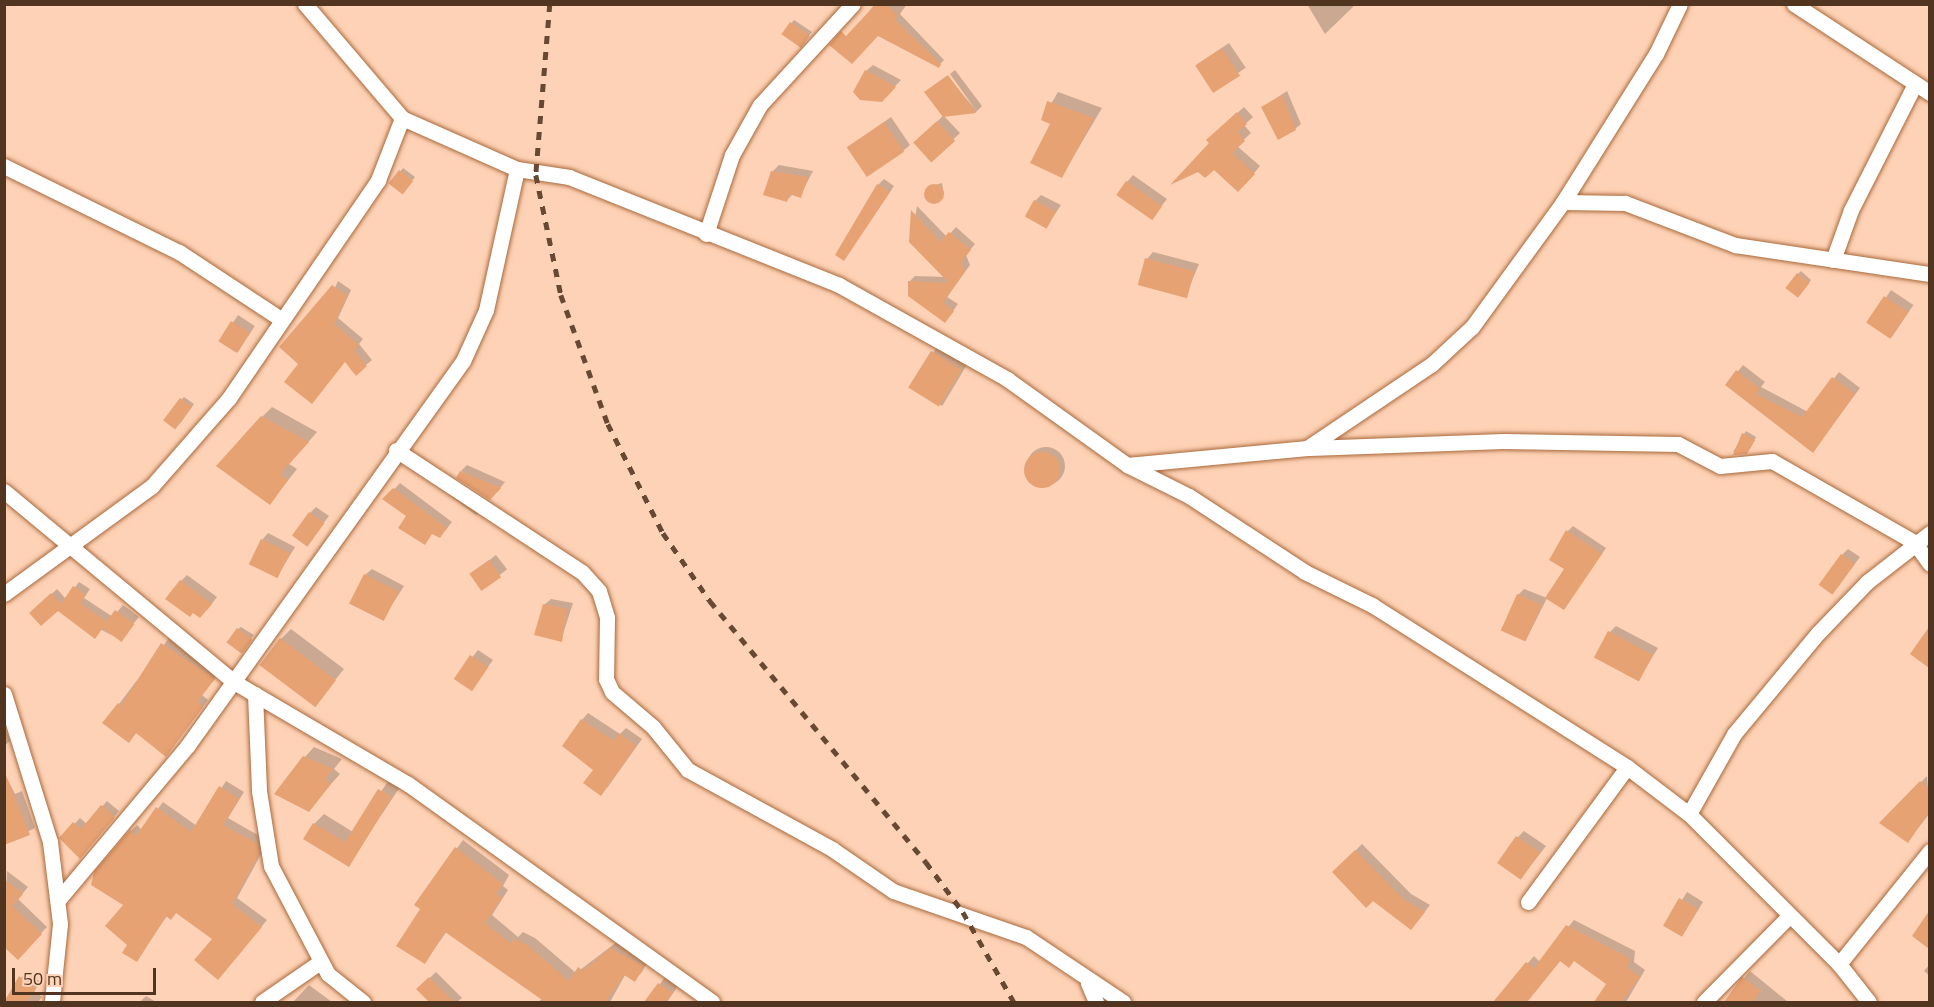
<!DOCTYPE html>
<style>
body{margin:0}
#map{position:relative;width:1934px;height:1007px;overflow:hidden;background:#fed2b6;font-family:"Titillium Web",sans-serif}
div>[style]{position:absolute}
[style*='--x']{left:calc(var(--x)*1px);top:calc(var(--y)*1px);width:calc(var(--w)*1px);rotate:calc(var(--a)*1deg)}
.shadow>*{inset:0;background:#0003;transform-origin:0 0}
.round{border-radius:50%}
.building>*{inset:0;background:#e7a273;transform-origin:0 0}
.roads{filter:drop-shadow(0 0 2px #a9693a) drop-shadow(0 0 2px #a9693a)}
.street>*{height:15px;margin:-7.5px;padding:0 7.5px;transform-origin:7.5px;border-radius:7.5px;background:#fff}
.rail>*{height:4.5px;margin-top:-2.25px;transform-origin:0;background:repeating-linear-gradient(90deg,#664833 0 8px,transparent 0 16px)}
span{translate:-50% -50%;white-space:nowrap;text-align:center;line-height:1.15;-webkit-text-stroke:5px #fed2b6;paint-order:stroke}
.frame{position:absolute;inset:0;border:6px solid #513521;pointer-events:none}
.scale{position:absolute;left:12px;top:968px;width:144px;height:27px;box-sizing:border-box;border:3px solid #513521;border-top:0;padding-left:8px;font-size:18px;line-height:21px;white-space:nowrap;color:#513521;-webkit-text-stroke:4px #fed2b6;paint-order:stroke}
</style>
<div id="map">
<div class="shadow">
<div style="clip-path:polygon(875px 4px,907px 4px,900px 14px,944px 60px,938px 66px,878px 34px,838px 50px)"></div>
<div style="clip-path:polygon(1307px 4px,1356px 4px,1325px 34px)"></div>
<div style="clip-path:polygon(794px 20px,812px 32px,799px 46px,783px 34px)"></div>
<div style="left:1229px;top:43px;width:30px;height:39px;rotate:56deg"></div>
<div style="clip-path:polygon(873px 65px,901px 80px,882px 100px,866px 71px)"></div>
<div style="clip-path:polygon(955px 70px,982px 106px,976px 112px,944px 116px,960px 133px,932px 160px,916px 142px,943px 116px,933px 86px,947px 76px,975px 109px,950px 74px)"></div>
<div style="clip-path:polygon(1287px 91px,1301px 124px,1295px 129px,1263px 107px)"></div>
<div style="clip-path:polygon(1058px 92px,1102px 108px,1062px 176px,1052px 123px,1042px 119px)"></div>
<div style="clip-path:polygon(1244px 107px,1253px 117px,1244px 125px,1251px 133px,1237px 146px,1260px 166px,1245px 184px,1214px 134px)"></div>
<div style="clip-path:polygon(891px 117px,910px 145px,903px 151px,849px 147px)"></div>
<div style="clip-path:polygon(779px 165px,813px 171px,800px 196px,793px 194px,786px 201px,772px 172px)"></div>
<div style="clip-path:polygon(403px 168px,415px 177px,405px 190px,391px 184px)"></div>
<div style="clip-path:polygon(1133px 175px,1167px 199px,1152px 218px,1127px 182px)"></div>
<div style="clip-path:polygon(884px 179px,894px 186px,844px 259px,878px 185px)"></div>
<div style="clip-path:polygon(942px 183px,944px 195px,929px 201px,929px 187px)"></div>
<div style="clip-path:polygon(1041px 195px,1061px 205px,1047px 226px,1035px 201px)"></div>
<div style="clip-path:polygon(917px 206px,947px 237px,956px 227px,975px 244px,966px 255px,970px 265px,947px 297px,958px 304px,950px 315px,910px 281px,915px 276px,946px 277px,911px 241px)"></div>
<div style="clip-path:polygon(1153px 252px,1199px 264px,1186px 295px,1147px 259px)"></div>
<div style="clip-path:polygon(1801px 271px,1811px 280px,1800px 294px,1798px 274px)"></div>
<div style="clip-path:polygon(338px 281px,351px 290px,338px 318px,363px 339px,359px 344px,372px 360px,356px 373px,345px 360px,300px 364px)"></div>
<div style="left:1891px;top:290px;width:27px;height:39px;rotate:34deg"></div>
<div style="left:238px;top:315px;width:20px;height:31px;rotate:33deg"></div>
<div style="left:938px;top:345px;width:35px;height:50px;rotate:31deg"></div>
<div style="clip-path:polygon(1743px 365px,1765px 382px,1761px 387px,1808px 412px,1839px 372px,1860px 388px,1813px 451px,1727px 385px)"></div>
<div style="clip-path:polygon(184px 397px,194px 404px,179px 425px,182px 399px)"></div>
<div style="clip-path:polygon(272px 407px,317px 432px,289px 464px,297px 469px,270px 503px,262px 417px)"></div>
<div style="clip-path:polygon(1746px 431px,1756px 437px,1750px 449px,1733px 452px)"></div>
<div class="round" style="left:1027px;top:447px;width:38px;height:38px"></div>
<div style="clip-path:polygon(467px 465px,505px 482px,497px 492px,461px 471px)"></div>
<div style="clip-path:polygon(400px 483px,452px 522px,445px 531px,433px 532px,424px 543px,408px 515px,385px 499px)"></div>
<div style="clip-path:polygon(454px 490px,483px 508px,476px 515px,449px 495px)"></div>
<div style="clip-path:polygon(316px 507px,329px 516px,313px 537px,310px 513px)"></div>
<div style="clip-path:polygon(1573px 526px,1606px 548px,1564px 608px,1568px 531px)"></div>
<div style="clip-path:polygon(268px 533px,295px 547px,277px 577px,262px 540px)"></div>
<div style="clip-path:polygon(1848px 549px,1860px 557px,1833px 593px,1842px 555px)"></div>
<div style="left:496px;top:555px;width:18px;height:31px;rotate:52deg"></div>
<div style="clip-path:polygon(372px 569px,404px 586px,383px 619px,365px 575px)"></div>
<div style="clip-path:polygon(187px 575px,217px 597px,207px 610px,181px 581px)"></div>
<div style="clip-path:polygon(79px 582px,90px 589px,84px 598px,113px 617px,123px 605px,139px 617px,120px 639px,58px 609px,31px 613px,57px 589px,66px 599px)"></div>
<div style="clip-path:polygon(1524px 589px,1547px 598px,1526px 640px,1518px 595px)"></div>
<div style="clip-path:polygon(551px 599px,573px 603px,561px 640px,544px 605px)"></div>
<div style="clip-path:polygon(1616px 626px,1658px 648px,1638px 680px,1610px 632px)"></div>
<div style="clip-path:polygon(241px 627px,254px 635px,240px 651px,238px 629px)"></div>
<div style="clip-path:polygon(291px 629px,344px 669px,315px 705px,281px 639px)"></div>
<div style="clip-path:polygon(169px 638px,220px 672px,202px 695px,208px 700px,172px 748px,137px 732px,129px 741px,119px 704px)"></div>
<div style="clip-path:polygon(478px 650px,493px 660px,476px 683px,455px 679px)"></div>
<div style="clip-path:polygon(588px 713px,620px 734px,626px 728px,642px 739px,607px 788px,595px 770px,582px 720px)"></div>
<div style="clip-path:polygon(5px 728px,10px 741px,4px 746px,4px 728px)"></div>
<div style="clip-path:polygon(314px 747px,342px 759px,334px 769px,340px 774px,308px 810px,305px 757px)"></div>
<div style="clip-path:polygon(4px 772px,15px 794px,22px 791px,35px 828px,4px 843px)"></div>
<div style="clip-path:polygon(1927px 776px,1930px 813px,1908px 841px,1882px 822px)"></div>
<div style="clip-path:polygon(389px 780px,400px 787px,348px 865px,314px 824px,324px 814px,353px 832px)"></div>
<div style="clip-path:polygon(226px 781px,244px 792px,228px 818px,263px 838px,265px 847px,237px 898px,267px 920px,224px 972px,214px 938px,177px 912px,167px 916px,137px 960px,129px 945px,125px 904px,131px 831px,137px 825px,142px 830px,163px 802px,197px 826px)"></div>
<div style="clip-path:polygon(107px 801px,119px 811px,84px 852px,61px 838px,80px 818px,87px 824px)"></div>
<div style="clip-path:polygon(1524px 831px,1546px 846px,1521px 878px,1518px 837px)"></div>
<div style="clip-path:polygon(463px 840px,509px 875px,503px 886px,508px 890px,492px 915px,518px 937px,523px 932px,535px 938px,576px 973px,618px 941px,650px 958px,642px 972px,635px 980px,625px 975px,610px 1002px,538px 1002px,542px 999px,447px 931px,425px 962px,422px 908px,416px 904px)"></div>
<div style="clip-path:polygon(1362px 844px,1411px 894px,1430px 905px,1417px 922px,1334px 872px)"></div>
<div style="clip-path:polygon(7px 871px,28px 887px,18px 899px,47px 927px,18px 957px,4px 936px)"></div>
<div style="left:1687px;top:892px;width:19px;height:39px;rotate:32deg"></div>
<div style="clip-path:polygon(1574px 920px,1635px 951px,1634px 962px,1645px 970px,1626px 1002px,1596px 1002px,1608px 984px,1575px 960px,1561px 960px,1527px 1002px,1496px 1001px,1534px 956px,1540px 962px)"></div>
<div style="clip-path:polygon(1930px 964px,1930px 976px,1924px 971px)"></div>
<div style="clip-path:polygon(26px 971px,41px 982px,34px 991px,42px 997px,38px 1002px,4px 1002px)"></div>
<div style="clip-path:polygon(1750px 971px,1788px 1002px,1725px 1002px)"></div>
<div style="clip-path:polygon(436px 972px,462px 998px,457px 1002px,431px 1002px,418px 989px)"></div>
<div style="clip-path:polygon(665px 977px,678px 986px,667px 1002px,647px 1002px)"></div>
<div style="clip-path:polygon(309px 985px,332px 1002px,293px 1002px)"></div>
<div style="clip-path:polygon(146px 996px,156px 1002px,140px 1002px)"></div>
</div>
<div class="building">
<div style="clip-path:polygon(876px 4px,886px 4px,898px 16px,894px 19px,941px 64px,939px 68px,878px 36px,852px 64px,829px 45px,841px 31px,846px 36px)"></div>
<div style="left:790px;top:22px;width:24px;height:15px;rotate:35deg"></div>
<div style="left:1222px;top:48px;width:33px;height:32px;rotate:57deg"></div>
<div style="clip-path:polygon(865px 70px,896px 87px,882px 102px,860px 100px,853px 92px)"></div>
<div style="clip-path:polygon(948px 75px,976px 113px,943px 117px,924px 92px)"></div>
<div style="clip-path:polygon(1282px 95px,1296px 130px,1278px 140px,1261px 107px)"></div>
<div style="clip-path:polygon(1047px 101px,1094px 118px,1062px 178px,1030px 163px,1050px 124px,1041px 120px)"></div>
<div style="clip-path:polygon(1237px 112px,1247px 124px,1238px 132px,1245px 141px,1232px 153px,1255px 174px,1238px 192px,1214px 170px,1205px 178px,1198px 172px,1170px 185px,1209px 143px,1206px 140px)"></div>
<div style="left:937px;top:121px;width:27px;height:32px;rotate:48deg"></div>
<div style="left:884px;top:122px;width:36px;height:45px;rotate:56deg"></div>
<div style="left:399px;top:170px;width:18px;height:17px;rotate:38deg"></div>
<div style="clip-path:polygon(771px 171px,808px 177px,801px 198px,789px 194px,787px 202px,763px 195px)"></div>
<div style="left:1126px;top:181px;width:44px;height:17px;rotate:35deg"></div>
<div style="clip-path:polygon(877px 184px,890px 192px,844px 261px,835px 255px)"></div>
<div class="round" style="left:924px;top:184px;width:20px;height:20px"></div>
<div style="left:1034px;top:200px;width:25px;height:19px;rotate:29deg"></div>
<div style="clip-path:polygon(911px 210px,940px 242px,949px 232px,971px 250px,961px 262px,965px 271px,943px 303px,954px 311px,945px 323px,908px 296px,908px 281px,949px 283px,909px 242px)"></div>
<div style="left:1145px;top:258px;width:51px;height:28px;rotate:15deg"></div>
<div style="left:1797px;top:273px;width:16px;height:19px;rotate:38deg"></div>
<div style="clip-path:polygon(332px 285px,347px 296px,334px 324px,359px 345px,354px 350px,367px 366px,356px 376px,345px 362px,312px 404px,284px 382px,298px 364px,279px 347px)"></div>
<div style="left:1884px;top:296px;width:29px;height:32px;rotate:34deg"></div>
<div style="left:231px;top:321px;width:22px;height:24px;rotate:32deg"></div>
<div style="left:931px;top:351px;width:36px;height:43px;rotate:32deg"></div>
<div style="clip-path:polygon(1736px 370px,1760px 389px,1756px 394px,1802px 417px,1832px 377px,1855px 394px,1813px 453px,1725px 385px)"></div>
<div style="left:180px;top:398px;width:15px;height:28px;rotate:37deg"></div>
<div style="clip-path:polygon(261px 416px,309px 442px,280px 474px,288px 480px,270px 505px,216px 466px)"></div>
<div style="clip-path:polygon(1742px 433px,1755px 440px,1747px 454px,1733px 455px)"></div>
<div class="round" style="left:1024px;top:452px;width:36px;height:36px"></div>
<div style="clip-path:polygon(460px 471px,501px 488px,490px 500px,456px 478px)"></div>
<div style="clip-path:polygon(393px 488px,447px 528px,440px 538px,432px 534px,425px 545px,398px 528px,406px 516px,382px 499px)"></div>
<div style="left:309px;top:512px;width:19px;height:29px;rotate:36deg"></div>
<div style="clip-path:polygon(1566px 530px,1602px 554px,1564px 610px,1545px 598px,1564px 569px,1549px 560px)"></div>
<div style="left:261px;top:539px;width:32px;height:28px;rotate:26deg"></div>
<div style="left:1841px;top:554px;width:17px;height:38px;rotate:36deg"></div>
<div style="left:489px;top:560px;width:21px;height:24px;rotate:55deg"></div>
<div style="left:364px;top:574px;width:39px;height:33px;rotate:27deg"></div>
<div style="clip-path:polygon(180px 580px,212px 604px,200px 618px,193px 613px,190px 617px,165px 599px)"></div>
<div style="clip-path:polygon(73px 586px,86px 595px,80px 603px,107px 622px,95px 639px,58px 611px,41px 626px,29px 613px,51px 593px,61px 604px)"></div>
<div style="left:1517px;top:594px;width:27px;height:40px;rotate:24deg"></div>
<div style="clip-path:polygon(543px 604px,567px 609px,562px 642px,534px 635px)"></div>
<div style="left:115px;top:610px;width:24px;height:22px;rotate:36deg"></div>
<div style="clip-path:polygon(1929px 627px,1929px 668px,1910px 654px)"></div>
<div style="left:237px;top:628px;width:19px;height:18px;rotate:36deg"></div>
<div style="left:1608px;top:631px;width:51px;height:30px;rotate:28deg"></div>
<div style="left:280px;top:638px;width:70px;height:34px;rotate:37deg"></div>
<div style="clip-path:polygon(161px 643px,215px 679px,197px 702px,203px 707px,166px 757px,136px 733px,129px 743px,102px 723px,118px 703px,121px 706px)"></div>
<div style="left:470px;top:655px;width:22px;height:29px;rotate:34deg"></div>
<div style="clip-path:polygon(581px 719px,614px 741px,619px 733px,636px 746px,601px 796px,583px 783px,593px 770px,562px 746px)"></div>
<div style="clip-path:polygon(303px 756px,333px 769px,325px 779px,331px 784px,309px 812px,274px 794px)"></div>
<div style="clip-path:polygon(4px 771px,30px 835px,4px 845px)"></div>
<div style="clip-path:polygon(1920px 781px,1929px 789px,1929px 812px,1908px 843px,1879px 823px)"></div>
<div style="clip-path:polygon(219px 786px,239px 799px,223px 825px,258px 844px,259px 854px,232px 904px,262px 927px,218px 980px,194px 960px,212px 939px,176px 913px,171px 920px,166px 916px,137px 962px,122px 953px,127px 945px,105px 926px,123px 905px,91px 885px,94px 872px,130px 830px,136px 836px,156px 807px,191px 832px)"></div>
<div style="clip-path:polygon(378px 789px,392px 797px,349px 867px,303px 839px,313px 823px,345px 842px)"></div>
<div style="clip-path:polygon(101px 805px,115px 817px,80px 859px,59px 838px,73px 822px,81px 829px)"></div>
<div style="left:1516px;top:836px;width:29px;height:33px;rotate:35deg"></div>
<div style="clip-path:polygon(455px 847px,503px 884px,496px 894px,502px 898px,485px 923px,511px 944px,514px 939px,527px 945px,569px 981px,578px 967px,583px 971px,610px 948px,644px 966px,635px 982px,624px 975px,605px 1002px,545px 1002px,445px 932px,425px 964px,396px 946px,420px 909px,414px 905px)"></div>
<div style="clip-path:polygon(1355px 850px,1404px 900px,1425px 912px,1411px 930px,1373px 901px,1366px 908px,1332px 872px)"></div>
<div style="clip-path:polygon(4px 879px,23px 894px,12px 906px,42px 934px,18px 960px,4px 947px)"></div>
<div style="left:1679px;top:898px;width:22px;height:32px;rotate:30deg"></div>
<div style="clip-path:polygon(1929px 911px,1929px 949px,1912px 936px)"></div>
<div style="clip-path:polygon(1566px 925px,1629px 958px,1628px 968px,1640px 977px,1621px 1002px,1594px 1002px,1606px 984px,1574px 961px,1569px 968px,1560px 961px,1527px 1002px,1493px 1002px,1526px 962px,1534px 968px)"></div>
<div style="clip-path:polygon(19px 976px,36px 989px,26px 1002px,4px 1002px)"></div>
<div style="clip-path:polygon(429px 977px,454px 1002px,429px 1002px,416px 989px)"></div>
<div style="clip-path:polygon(1742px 977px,1761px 991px,1752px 1002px,1724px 1002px)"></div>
<div style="clip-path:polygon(658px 983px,673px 993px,666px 1002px,644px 1002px)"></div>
</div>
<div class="roads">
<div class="street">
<div style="--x:305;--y:4;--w:150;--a:49.6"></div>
<div style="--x:402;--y:118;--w:126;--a:23.9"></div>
<div style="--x:517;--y:169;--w:53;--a:8.7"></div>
<div style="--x:569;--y:177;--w:291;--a:21.8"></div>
<div style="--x:839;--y:285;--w:193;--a:29.2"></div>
<div style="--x:1007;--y:379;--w:148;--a:35.6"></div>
<div style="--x:1127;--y:465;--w:181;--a:-5.4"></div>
<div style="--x:1307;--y:448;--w:151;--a:-33.9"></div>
<div style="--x:1432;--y:364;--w:54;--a:-42.8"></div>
<div style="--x:1472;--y:327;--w:155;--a:-53.9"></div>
<div style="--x:1563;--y:202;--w:175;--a:-57.9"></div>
<div style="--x:1656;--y:54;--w:55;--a:-64.4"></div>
<div style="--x:1794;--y:4;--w:163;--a:33.2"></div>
<div style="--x:4;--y:166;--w:195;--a:26.2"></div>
<div style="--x:179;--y:252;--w:123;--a:33.4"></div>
<div style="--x:1563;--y:202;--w:62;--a:0.9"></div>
<div style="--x:1625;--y:203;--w:118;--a:20.9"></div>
<div style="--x:1735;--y:245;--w:197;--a:8.5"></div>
<div style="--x:706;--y:234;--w:83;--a:-71.8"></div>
<div style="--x:732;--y:155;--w:57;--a:-60.8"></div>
<div style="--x:760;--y:105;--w:137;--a:-47.4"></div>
<div style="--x:1833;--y:260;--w:53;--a:-70.2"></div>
<div style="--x:1851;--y:210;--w:141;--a:-63.1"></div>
<div style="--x:1310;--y:448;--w:193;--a:-2.1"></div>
<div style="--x:1503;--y:441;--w:175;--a:1"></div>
<div style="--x:1678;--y:444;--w:47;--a:27.6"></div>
<div style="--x:1720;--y:466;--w:52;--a:-5.5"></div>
<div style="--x:1772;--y:461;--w:163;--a:29.7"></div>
<div style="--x:1914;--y:542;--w:27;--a:54"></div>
<div style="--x:396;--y:450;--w:222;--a:33.3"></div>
<div style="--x:582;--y:572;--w:25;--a:48"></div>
<div style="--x:599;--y:591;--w:28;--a:73"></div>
<div style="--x:607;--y:618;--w:61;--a:90.9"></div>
<div style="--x:606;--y:679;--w:14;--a:65"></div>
<div style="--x:612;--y:692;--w:54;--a:40.5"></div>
<div style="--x:653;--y:727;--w:55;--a:50.9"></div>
<div style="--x:688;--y:770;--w:164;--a:28.7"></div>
<div style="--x:832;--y:849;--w:74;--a:34.5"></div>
<div style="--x:893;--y:891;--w:141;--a:19.1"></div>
<div style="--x:1026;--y:937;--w:117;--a:33.8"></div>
<div style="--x:1127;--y:465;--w:69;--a:26.6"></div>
<div style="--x:1189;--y:496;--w:139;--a:33.2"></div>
<div style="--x:1305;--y:572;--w:75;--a:26.2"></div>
<div style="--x:1372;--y:605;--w:302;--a:32.4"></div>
<div style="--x:1627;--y:767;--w:78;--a:37.2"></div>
<div style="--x:1689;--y:814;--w:212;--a:45"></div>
<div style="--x:1839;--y:964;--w:48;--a:51.7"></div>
<div style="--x:4;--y:491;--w:299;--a:39.7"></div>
<div style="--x:234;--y:682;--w:202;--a:30.4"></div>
<div style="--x:408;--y:784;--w:374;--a:35.6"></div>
<div style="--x:4;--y:594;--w:183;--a:-36.1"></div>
<div style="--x:152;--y:486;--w:117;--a:-48.8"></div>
<div style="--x:229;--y:398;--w:264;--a:-55.6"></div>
<div style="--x:378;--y:180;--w:66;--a:-68.8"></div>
<div style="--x:4;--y:694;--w:155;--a:72.7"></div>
<div style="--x:50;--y:842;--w:83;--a:83"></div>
<div style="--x:60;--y:924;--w:78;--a:95.9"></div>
<div style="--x:255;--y:694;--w:97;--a:87.6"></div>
<div style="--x:259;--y:791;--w:76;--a:80.9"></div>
<div style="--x:271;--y:866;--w:122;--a:62.2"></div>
<div style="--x:328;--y:974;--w:45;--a:38.7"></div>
<div style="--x:1689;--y:814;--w:92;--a:-60.6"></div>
<div style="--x:1734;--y:734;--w:131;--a:-50.3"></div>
<div style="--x:1818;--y:633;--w:71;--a:-46.1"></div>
<div style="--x:1867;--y:582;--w:80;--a:-37.9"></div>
<div style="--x:59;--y:899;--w:201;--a:-50"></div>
<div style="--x:188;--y:745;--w:472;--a:-54.4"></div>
<div style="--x:463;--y:361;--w:56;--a:-65.7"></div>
<div style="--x:486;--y:310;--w:144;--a:-77.6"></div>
<div style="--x:1528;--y:902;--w:167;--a:-53.7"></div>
<div style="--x:1839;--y:964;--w:145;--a:-51.2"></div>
<div style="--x:1088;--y:983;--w:21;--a:67"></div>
<div style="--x:262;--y:1002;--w:70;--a:-34.6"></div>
<div style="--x:1704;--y:1002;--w:121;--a:-45.3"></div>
</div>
</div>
<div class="rail">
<div style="--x:550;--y:4;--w:172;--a:94.7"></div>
<div style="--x:536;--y:175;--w:123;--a:78.2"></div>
<div style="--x:561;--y:295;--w:137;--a:70"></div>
<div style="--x:608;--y:424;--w:122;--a:63.2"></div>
<div style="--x:663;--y:533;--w:83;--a:55.3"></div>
<div style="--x:710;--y:601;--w:339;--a:50.4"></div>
<div style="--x:926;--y:862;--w:62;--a:53.5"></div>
<div style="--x:963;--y:912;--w:103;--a:60.5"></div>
</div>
<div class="frame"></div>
<div class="scale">50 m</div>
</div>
